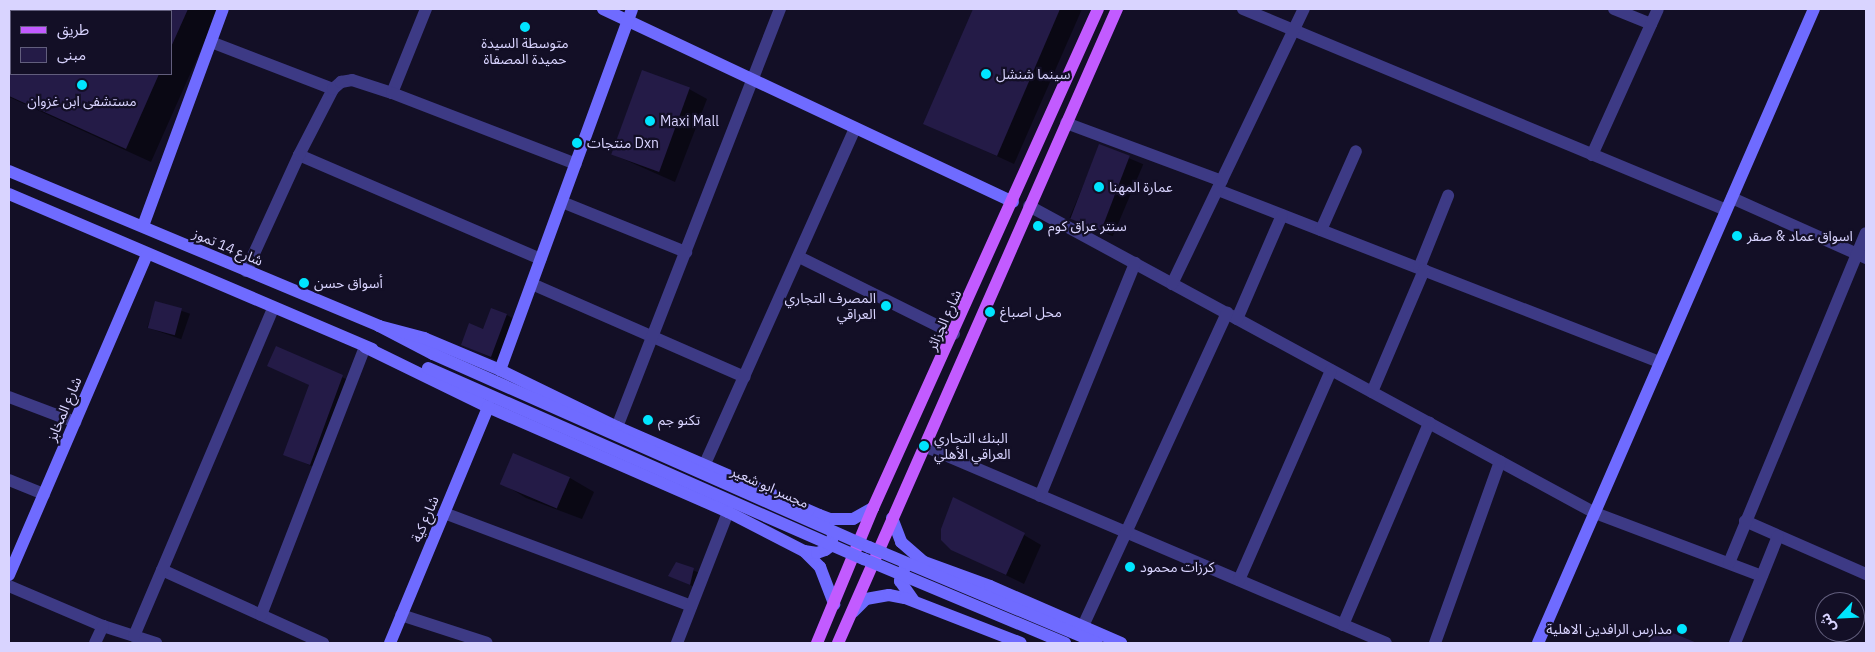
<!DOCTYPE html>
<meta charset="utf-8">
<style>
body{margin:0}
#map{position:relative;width:1875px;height:652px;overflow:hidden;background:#130f26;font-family:"IBM Plex Sans","Noto Sans Arabic",sans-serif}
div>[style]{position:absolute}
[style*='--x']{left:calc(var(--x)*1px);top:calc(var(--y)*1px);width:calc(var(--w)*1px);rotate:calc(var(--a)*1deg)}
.shadow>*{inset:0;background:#0007;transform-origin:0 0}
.building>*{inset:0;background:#241b47;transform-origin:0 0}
.street>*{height:12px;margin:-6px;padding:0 6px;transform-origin:6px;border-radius:6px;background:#3d3a85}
.secondary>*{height:12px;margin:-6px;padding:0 6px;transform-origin:6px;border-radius:6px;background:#6f6bff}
.primary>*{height:12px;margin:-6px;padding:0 6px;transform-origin:6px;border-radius:6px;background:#c25bff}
.secondary-bridge>*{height:12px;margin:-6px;padding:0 6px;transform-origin:6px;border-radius:6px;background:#6f6bff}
.dots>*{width:14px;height:14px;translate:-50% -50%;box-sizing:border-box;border:2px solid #130f26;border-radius:50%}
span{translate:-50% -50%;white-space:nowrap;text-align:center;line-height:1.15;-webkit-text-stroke:4.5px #130f26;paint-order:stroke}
.poi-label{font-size:14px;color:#d9d4ff}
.left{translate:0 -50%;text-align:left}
.right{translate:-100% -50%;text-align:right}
.street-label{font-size:14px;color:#d9d4ff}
.frame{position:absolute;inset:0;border:10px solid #d9d4ff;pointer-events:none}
.legend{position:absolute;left:10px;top:10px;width:162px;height:65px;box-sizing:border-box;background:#130f26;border:1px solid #625e7d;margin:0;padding:6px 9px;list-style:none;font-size:15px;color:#d9d4ff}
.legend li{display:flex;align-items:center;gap:10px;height:25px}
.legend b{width:25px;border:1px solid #625e7d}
.north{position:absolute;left:1815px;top:592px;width:50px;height:50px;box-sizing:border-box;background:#130f26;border:1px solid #625e7d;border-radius:50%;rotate:245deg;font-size:14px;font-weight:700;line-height:20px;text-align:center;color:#d9d4ff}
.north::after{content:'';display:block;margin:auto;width:18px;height:22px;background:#00e5ff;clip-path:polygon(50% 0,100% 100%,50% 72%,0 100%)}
</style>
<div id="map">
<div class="shadow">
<div style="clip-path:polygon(24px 9px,219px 9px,151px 162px,9px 97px,9px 42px,11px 36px,11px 74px,171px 74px,171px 11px,22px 11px)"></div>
<div style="clip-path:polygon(974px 9px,1082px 9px,1014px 164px,925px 123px)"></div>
<div style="clip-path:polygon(689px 89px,707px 99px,675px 182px,612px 154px)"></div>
<div style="left:1100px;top:146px;width:47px;height:78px;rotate:23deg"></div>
<div style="left:156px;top:302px;width:36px;height:27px;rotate:19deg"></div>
<div style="clip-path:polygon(507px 315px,520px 323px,504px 364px,462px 344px)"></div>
<div style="clip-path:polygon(277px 348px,355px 383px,322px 471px,285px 454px,310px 385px,269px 366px)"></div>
<div style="clip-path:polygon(514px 455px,570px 478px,594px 492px,582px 519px,526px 498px,502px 483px)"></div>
<div style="clip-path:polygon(1024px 535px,1041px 545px,1024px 584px,952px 549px)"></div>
<div style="clip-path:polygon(676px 563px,702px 574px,699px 589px,670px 576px)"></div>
</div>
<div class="building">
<div style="clip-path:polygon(171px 9px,188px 9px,171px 47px)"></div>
<div style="clip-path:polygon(973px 9px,1060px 9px,997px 156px,923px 124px)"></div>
<div style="left:642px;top:70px;width:51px;height:90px;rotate:20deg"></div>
<div style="clip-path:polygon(9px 74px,159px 74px,126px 149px,9px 96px)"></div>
<div style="left:1099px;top:144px;width:33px;height:80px;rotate:21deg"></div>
<div style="left:155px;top:301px;width:28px;height:28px;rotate:15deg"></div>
<div style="clip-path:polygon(491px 308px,507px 314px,491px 357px,461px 345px,469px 323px,483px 329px)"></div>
<div style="clip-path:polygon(276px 346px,343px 375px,310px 465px,283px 455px,309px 385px,267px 366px)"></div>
<div style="left:513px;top:453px;width:62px;height:34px;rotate:23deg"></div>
<div style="clip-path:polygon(953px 497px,1025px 533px,1006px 575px,951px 550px,941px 540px,941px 529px)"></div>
<div style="clip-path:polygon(676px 562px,694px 568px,690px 585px,668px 576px)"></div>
<div style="clip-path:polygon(1656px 626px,1697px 643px,1649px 643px)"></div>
</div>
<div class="street">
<div style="--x:1243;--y:9;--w:523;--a:22.59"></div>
<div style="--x:1614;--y:9;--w:40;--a:22"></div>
<div style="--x:211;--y:42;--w:131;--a:21.1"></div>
<div style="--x:392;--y:93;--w:91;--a:-68"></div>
<div style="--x:1066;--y:123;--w:166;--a:20.4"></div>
<div style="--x:299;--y:155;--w:263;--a:23.3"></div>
<div style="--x:1592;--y:155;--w:160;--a:-65.7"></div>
<div style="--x:1218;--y:190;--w:474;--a:21.3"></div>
<div style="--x:1732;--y:198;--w:147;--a:24.1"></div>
<div style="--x:562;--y:202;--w:134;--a:22"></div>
<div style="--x:1029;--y:206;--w:644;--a:28.48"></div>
<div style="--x:1595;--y:513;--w:178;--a:20.7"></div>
<div style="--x:1321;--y:230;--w:86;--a:-66.1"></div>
<div style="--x:799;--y:257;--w:173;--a:26.4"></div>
<div style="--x:1419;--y:268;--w:78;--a:-68.1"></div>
<div style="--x:246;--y:271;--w:128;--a:-65.4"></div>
<div style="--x:299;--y:155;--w:74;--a:-62.7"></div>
<div style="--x:333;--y:89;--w:11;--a:-41"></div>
<div style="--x:341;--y:82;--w:11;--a:-10"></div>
<div style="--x:352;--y:80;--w:42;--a:18"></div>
<div style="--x:392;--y:93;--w:197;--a:21.1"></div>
<div style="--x:532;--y:284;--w:232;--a:23.6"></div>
<div style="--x:1172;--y:284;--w:305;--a:-64.4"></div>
<div style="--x:1237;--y:319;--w:113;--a:-66.6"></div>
<div style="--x:1372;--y:392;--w:133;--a:-66.9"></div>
<div style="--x:9;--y:397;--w:71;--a:20.7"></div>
<div style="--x:617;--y:427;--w:449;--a:-68.7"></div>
<div style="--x:924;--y:446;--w:502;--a:23.09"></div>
<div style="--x:704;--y:466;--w:370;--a:-65.9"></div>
<div style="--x:9;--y:480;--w:38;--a:22"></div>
<div style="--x:1040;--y:496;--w:252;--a:-67.8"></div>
<div style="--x:444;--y:513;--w:264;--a:20.6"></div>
<div style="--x:1745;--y:521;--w:132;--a:23.7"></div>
<div style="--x:1729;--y:563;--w:357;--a:-67.5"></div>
<div style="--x:162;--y:570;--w:177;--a:24.4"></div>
<div style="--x:1239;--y:580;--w:229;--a:-66.3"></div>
<div style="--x:9;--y:586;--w:102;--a:23.1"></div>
<div style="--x:103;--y:626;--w:56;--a:17.8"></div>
<div style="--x:261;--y:615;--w:287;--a:-68.8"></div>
<div style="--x:401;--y:615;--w:90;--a:18"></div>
<div style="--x:1343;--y:625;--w:220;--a:-66.9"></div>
<div style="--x:1083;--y:626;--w:345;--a:-65.3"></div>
<div style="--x:134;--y:636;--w:355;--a:-67"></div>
<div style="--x:95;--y:643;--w:19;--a:-65"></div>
<div style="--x:677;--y:643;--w:141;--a:-68.7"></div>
<div style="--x:1435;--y:643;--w:193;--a:-70.3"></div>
<div style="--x:1735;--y:643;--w:115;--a:-68.1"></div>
</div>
<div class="secondary">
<div style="--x:603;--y:9;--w:453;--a:25.2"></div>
<div style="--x:9;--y:171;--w:401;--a:22.7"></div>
<div style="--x:379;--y:326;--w:61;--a:27.4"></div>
<div style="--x:9;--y:194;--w:395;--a:23.1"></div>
<div style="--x:143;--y:226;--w:231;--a:-69.8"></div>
<div style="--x:379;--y:326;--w:47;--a:14.9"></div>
<div style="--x:424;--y:338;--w:82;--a:22.8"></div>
<div style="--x:500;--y:370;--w:130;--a:26"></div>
<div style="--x:617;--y:427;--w:220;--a:23.5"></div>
<div style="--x:819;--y:515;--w:12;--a:20"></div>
<div style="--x:830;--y:519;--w:23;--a:0"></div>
<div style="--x:853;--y:519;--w:23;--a:-29"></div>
<div style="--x:365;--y:347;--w:137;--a:26"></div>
<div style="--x:488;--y:407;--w:262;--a:23.6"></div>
<div style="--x:728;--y:512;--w:85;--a:27.2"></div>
<div style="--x:804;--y:551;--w:23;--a:45"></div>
<div style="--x:820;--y:567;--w:40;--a:69"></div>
<div style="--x:500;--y:370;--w:384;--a:-69.9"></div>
<div style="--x:892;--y:518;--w:26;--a:69"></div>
<div style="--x:901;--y:542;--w:30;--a:41"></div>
<div style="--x:924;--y:562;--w:70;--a:20"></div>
<div style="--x:990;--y:586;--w:143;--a:23.5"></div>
<div style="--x:804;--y:551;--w:13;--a:9"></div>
<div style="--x:817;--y:553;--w:9;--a:-21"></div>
<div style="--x:825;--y:550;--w:7;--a:-34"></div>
<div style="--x:831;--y:546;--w:11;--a:-80"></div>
<div style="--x:905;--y:567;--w:15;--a:110"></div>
<div style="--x:900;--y:581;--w:24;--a:55"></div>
<div style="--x:9;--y:575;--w:349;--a:-66.7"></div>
<div style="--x:853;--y:612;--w:18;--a:-45"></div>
<div style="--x:866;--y:599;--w:23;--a:-10"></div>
<div style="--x:889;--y:595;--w:16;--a:11"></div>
<div style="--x:905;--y:598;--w:124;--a:21.2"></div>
<div style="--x:390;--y:643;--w:256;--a:-67.4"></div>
<div style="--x:1538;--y:643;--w:691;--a:-66.48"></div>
</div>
<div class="primary">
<div style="--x:817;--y:643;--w:146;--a:-67.5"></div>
<div style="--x:873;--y:508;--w:547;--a:-65.73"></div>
<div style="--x:838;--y:643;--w:693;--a:-66.25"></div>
</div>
<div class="secondary-bridge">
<div style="--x:433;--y:354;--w:477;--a:23.9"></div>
<div style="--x:869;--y:547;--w:247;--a:22.8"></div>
<div style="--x:428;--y:368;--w:476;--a:23.7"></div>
<div style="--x:864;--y:559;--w:218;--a:22.7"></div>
</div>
<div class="dots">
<div style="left:525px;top:27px;background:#00e5ff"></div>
<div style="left:986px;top:74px;background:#00e5ff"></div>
<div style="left:82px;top:85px;background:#00e5ff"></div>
<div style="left:650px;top:121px;background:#00e5ff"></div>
<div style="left:577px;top:143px;background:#00e5ff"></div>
<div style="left:1099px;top:187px;background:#00e5ff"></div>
<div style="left:1038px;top:226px;background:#00e5ff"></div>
<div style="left:1737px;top:236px;background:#00e5ff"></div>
<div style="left:304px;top:283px;background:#00e5ff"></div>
<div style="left:886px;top:306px;background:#00e5ff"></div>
<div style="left:990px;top:312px;background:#00e5ff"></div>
<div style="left:648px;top:420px;background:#00e5ff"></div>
<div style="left:924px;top:446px;background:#00e5ff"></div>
<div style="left:1130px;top:567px;background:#00e5ff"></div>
<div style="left:1682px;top:629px;background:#00e5ff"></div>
</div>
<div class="poi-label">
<span style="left:525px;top:51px">متوسطة السيدة<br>حميدة المصفاة</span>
<span class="left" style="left:996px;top:74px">سينما شنشل</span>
<span style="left:82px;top:101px">مستشفى ابن غزوان</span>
<span class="left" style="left:660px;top:121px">Maxi Mall</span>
<span class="left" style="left:587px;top:143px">منتجات Dxn</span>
<span class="left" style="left:1109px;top:187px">عمارة المهنا</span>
<span class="left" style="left:1048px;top:226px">سنتر عراق كوم</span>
<span class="left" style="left:1747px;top:236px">اسواق عماد &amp; صقر</span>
<span class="left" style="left:314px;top:283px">أسواق حسن</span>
<span class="right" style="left:876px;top:306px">المصرف التجاري<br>العراقي</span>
<span class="left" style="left:1000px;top:312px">محل اصباغ</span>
<span class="left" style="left:658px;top:420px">تكنو جم</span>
<span class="left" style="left:934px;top:446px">البنك التجاري<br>العراقي الأهلي</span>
<span class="left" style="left:1140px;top:567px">كرزات محمود</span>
<span class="right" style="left:1672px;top:629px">مدارس الرافدين اﻻهلية</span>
</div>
<div class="street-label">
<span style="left:228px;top:247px;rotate:23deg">شارع 14 تموز</span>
<span style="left:944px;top:320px;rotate:-66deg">شارع الجزائر</span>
<span style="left:64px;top:409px;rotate:-67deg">شارع المخابز</span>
<span style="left:770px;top:487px;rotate:24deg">مجسر ابو شعير</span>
<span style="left:425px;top:519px;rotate:-67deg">شارع كية</span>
</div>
<div class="frame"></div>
<ul class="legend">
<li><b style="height:6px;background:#c25bff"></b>طريق</li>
<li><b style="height:14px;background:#241b47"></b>مبنى</li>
</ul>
<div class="north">ش</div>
</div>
